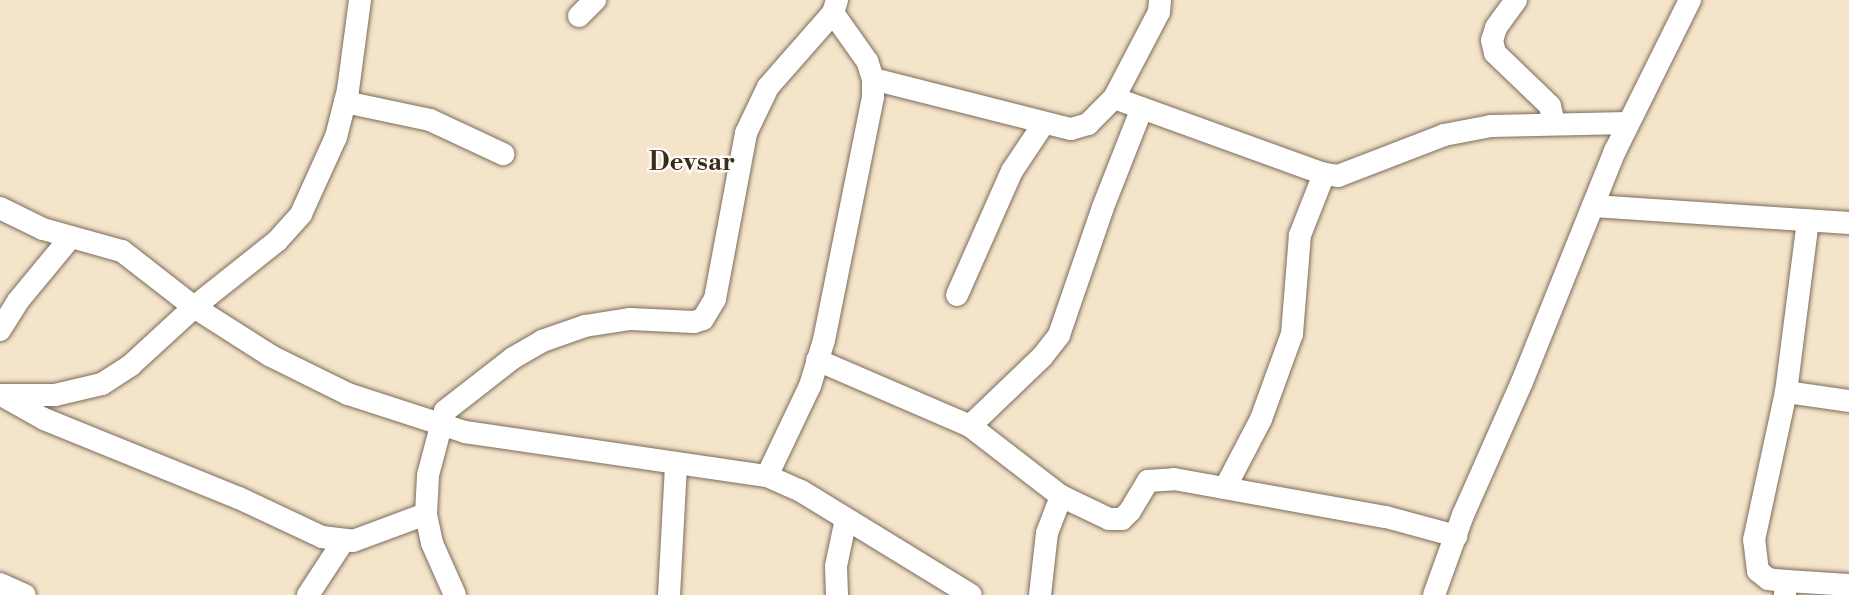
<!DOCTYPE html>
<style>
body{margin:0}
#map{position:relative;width:1849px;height:595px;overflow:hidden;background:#f4e4ca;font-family:"Libre Bodoni",serif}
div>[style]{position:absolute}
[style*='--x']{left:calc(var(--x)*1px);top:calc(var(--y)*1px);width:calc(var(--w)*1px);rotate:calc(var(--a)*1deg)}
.roads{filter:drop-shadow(0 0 2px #7c6b5a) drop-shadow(0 0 2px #7c6b5a)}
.street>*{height:22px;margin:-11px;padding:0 11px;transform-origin:11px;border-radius:11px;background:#fff}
span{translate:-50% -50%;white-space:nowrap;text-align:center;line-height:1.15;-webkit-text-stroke:4.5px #fdfcf7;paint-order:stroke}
.quarter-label{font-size:26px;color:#3b2a1e;font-weight:700}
</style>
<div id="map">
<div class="roads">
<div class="street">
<div style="--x:1516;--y:0;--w:34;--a:126"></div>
<div style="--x:1496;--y:28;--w:13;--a:108"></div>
<div style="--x:1492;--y:40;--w:13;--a:77"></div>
<div style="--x:1495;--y:53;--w:76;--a:43.9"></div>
<div style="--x:1550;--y:106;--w:17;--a:77"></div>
<div style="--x:579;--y:16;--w:23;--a:-45"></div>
<div style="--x:873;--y:79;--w:204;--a:14.2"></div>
<div style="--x:1071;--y:129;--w:18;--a:-16"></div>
<div style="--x:1088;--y:124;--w:37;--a:-45"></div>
<div style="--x:1114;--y:98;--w:223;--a:19.9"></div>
<div style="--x:1324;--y:174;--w:14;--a:8"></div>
<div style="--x:1338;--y:176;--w:114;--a:-21.1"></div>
<div style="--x:1444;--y:135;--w:48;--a:-10.8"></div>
<div style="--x:1491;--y:126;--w:137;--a:-1.3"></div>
<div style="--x:1114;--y:98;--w:97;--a:-62.4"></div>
<div style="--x:1159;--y:12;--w:12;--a:-85"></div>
<div style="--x:345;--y:102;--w:87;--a:12"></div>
<div style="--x:430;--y:120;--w:81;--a:25"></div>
<div style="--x:1593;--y:206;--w:257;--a:3.8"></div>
<div style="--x:0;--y:208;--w:48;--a:26"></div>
<div style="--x:43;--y:229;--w:82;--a:15.6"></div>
<div style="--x:122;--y:251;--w:91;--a:37.9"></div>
<div style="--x:194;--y:307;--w:91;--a:32.5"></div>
<div style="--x:271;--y:356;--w:86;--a:26.3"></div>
<div style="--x:348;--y:394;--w:123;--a:18"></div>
<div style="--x:465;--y:432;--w:305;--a:8.3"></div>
<div style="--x:767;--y:476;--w:37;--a:24"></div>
<div style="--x:801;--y:491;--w:199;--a:31.5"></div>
<div style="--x:957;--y:295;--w:136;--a:-66.1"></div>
<div style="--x:1012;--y:171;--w:58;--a:-56.3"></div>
<div style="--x:0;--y:330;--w:34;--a:-58"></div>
<div style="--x:18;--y:301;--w:83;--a:-50.4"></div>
<div style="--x:817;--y:360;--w:167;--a:23.3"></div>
<div style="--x:970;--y:426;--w:115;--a:37.6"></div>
<div style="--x:1061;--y:496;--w:53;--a:25.6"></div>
<div style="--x:1109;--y:519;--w:13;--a:0"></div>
<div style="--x:1122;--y:519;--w:11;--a:-45"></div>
<div style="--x:1130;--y:511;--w:35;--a:-59"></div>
<div style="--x:1148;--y:481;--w:26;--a:-4"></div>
<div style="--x:1174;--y:479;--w:215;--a:10.2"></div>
<div style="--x:1386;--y:517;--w:73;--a:15.2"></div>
<div style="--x:1786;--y:392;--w:64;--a:8.1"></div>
<div style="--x:0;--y:395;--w:55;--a:0"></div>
<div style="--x:55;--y:395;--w:48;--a:-13.2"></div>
<div style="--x:102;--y:384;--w:35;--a:-33"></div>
<div style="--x:131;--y:365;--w:86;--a:-42.6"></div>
<div style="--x:194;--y:307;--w:106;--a:-38.5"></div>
<div style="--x:277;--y:241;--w:36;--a:-48"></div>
<div style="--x:301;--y:214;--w:85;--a:-65.6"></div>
<div style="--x:336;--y:137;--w:49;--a:-75.7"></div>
<div style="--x:348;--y:90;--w:91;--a:-82.4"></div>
<div style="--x:3;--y:396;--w:47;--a:29.3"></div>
<div style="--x:44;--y:419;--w:210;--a:22.1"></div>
<div style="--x:239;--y:498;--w:92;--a:25.2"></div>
<div style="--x:322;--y:537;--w:31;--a:7"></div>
<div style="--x:353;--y:541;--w:78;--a:-20.3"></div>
<div style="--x:970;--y:426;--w:100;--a:-43.8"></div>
<div style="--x:1042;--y:357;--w:28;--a:-52"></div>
<div style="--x:1059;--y:335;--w:135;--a:-71"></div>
<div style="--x:1103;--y:207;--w:106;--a:-68.5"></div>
<div style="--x:767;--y:476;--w:100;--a:-64.5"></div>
<div style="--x:810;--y:386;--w:48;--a:-73.1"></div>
<div style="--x:824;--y:340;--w:248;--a:-78.6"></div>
<div style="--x:873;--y:97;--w:18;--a:-90"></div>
<div style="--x:873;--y:79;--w:19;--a:-108"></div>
<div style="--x:867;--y:61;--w:59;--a:-125.3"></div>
<div style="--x:1225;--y:488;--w:78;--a:-62.4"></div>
<div style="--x:1261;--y:419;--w:90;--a:-70"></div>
<div style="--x:1292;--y:334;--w:99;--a:-85.4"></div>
<div style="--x:1300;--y:235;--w:66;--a:-68.5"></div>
<div style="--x:1786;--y:581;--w:18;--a:-174"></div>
<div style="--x:1768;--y:579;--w:13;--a:-141"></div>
<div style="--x:1758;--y:571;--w:31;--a:-97"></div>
<div style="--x:1754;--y:540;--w:151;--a:-77.8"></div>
<div style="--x:1786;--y:392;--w:173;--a:-82.7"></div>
<div style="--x:0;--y:584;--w:27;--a:24"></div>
<div style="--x:308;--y:595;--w:62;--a:-56.8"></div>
<div style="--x:455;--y:595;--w:57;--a:-113.9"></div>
<div style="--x:432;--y:543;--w:30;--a:-102"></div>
<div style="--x:426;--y:514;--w:39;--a:-87"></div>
<div style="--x:428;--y:475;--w:66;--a:-75.1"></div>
<div style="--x:445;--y:411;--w:86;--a:-37.9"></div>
<div style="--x:513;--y:358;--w:34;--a:-30"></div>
<div style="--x:542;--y:341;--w:46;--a:-19.2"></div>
<div style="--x:585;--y:326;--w:46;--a:-8.8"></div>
<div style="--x:630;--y:319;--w:64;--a:2.7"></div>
<div style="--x:694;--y:322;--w:9;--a:-18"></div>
<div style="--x:703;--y:319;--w:23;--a:-59"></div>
<div style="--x:715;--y:299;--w:169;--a:-79.4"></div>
<div style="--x:746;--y:133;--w:51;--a:-64.4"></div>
<div style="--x:768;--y:87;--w:98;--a:-48.7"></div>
<div style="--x:833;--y:13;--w:14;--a:-73"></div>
<div style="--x:669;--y:595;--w:130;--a:-86.9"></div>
<div style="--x:837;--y:595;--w:29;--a:-92"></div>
<div style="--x:836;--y:566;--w:48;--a:-78"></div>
<div style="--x:1040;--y:595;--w:62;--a:-83.6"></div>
<div style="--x:1047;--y:533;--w:40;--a:-69"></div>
<div style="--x:1434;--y:595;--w:85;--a:-70.1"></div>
<div style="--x:1463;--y:515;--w:145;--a:-66.1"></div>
<div style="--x:1522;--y:382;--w:249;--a:-68.1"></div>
<div style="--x:1615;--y:151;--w:169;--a:-63.6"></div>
<div style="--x:1785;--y:595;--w:14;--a:-86"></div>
<div style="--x:1786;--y:581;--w:63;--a:3.6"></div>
</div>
</div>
<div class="quarter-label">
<span style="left:692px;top:163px">Devsar</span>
</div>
</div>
